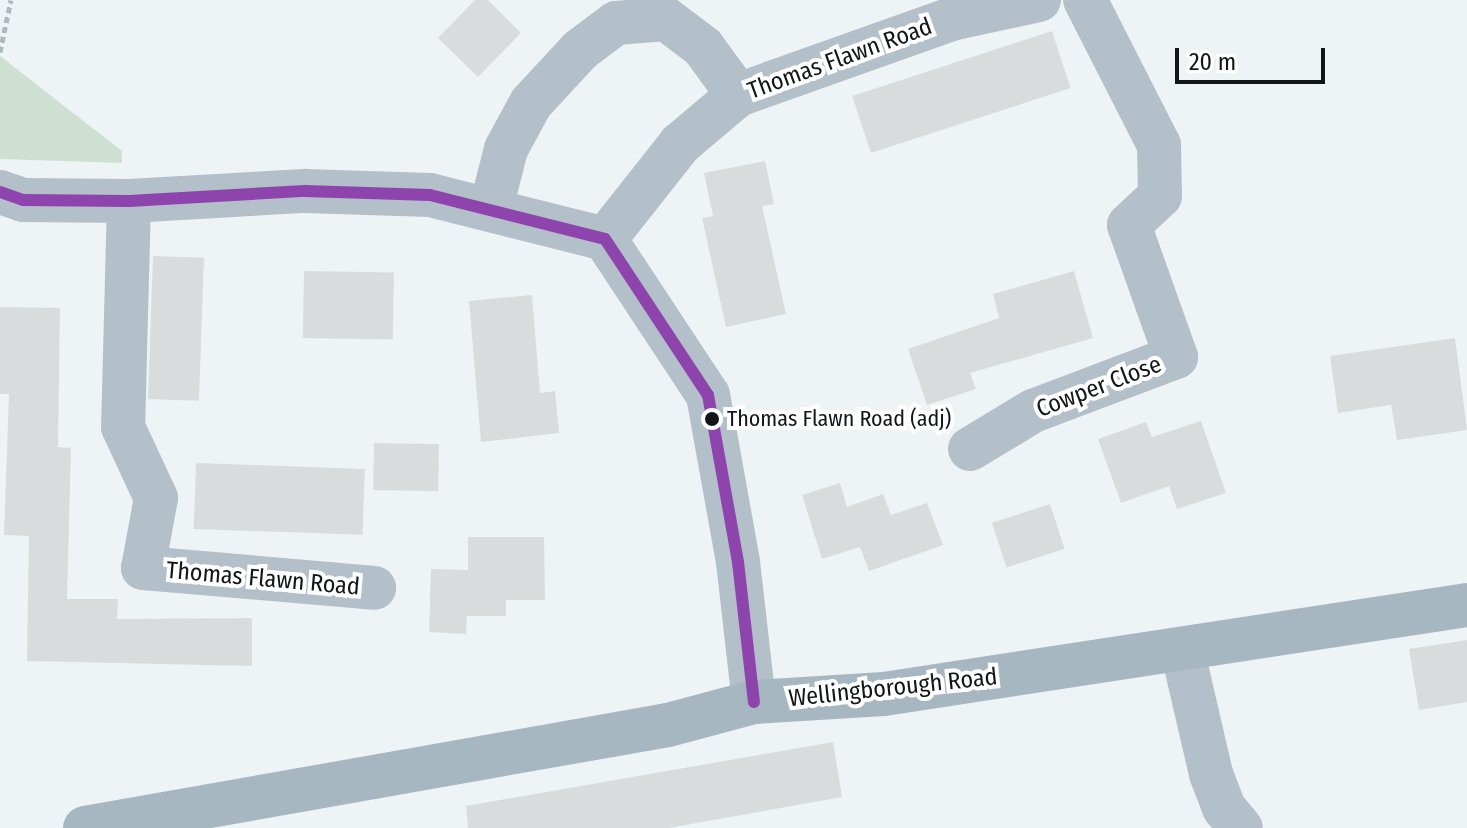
<!DOCTYPE html>
<style>
body{margin:0}
#map{position:relative;width:1467px;height:828px;overflow:hidden;background:#eef4f6;font-family:"Fira Sans Condensed",sans-serif}
div>[style]{position:absolute}
[style*='--x']{left:calc(var(--x)*1px);top:calc(var(--y)*1px);width:calc(var(--w)*1px);rotate:calc(var(--a)*1deg)}
.green>*{inset:0;background:#cee0d2}
.building>*{inset:0;background:#d8dcdd;transform-origin:0 0}
.path>*{height:5px;margin-top:-2.5px;transform-origin:0;background:repeating-linear-gradient(90deg,#afb8bd 0 6px,transparent 0 10px)}
.minor>*{height:44px;margin:-22px;padding:0 22px;transform-origin:22px;border-radius:22px;background:#b3bfc9}
.major>*{height:44px;margin:-22px;padding:0 22px;transform-origin:22px;border-radius:22px;background:#a7b7c1}
.bus-1>*{height:12px;margin:-6px;padding:0 6px;transform-origin:6px;border-radius:6px;background:#8e44ad}
.dots>*{width:22px;height:22px;translate:-50% -50%;box-sizing:border-box;border:4px solid #fff;border-radius:50%}
span{translate:-50% -50%;white-space:nowrap;text-align:center;line-height:1.15;-webkit-text-stroke:8px #fff;paint-order:stroke}
.bus-label{font-size:22px;color:#121617}
.left{translate:0 -50%;text-align:left}
.street-label{font-size:24px;color:#121617}
.scale{position:absolute;left:1175px;top:48px;width:150px;height:36px;box-sizing:border-box;border:4px solid #121617;border-top:0;padding-left:10px;font-size:24px;line-height:28px;white-space:nowrap;color:#121617;-webkit-text-stroke:6px #fff;paint-order:stroke}
</style>
<div id="map">
<div class="green">
<div style="clip-path:polygon(0 56px,122px 151px,122px 163px,0 159px)"></div>
</div>
<div class="building">
<div style="clip-path:polygon(475px 0,488px 0,521px 33px,478px 77px,438px 38px)"></div>
<div style="left:1052px;top:31px;width:60px;height:210px;rotate:72deg"></div>
<div style="clip-path:polygon(765px 161px,774px 204px,762px 206px,786px 314px,726px 327px,702px 218px,713px 216px,704px 173px)"></div>
<div style="left:153px;top:256px;width:51px;height:143px;rotate:2deg"></div>
<div style="left:304px;top:271px;width:90px;height:67px;rotate:1deg"></div>
<div style="clip-path:polygon(1074px 271px,1093px 338px,970px 373px,976px 389px,927px 405px,908px 349px,999px 318px,993px 294px)"></div>
<div style="clip-path:polygon(532px 295px,540px 393px,555px 391px,559px 433px,481px 442px,469px 301px)"></div>
<div style="clip-path:polygon(0 307px,60px 308px,58px 447px,71px 448px,67px 599px,118px 599px,117px 619px,252px 618px,252px 666px,27px 661px,29px 536px,4px 535px,9px 394px,0 394px)"></div>
<div style="clip-path:polygon(1455px 338px,1467px 430px,1397px 440px,1391px 405px,1338px 413px,1330px 356px)"></div>
<div style="clip-path:polygon(1201px 421px,1226px 493px,1177px 509px,1169px 486px,1121px 503px,1098px 439px,1146px 422px,1152px 437px)"></div>
<div style="left:374px;top:443px;width:65px;height:47px;rotate:1deg"></div>
<div style="left:196px;top:463px;width:169px;height:66px;rotate:2deg"></div>
<div style="clip-path:polygon(840px 483px,847px 507px,883px 494px,891px 515px,927px 503px,943px 545px,869px 571px,860px 547px,822px 559px,802px 495px)"></div>
<div style="left:1050px;top:504px;width:47px;height:61px;rotate:72deg"></div>
<div style="clip-path:polygon(468px 537px,544px 537px,545px 600px,506px 600px,506px 616px,467px 616px,466px 634px,429px 632px,431px 569px,468px 570px)"></div>
<div style="clip-path:polygon(1467px 640px,1467px 702px,1419px 710px,1409px 649px)"></div>
<div style="clip-path:polygon(833px 742px,842px 797px,669px 828px,468px 828px,466px 806px)"></div>
</div>
<div class="path">
<div style="--x:0;--y:52;--w:53;--a:-78.1"></div>
</div>
<div class="minor">
<div style="--x:0;--y:192;--w:24;--a:19"></div>
<div style="--x:23;--y:200;--w:106;--a:0.5"></div>
<div style="--x:129;--y:201;--w:176;--a:-3.3"></div>
<div style="--x:305;--y:191;--w:125;--a:1.8"></div>
<div style="--x:430;--y:195;--w:180;--a:14.1"></div>
<div style="--x:605;--y:239;--w:187;--a:56.6"></div>
<div style="--x:708;--y:395;--w:170;--a:79.8"></div>
<div style="--x:738;--y:562;--w:141;--a:83.5"></div>
<div style="--x:129;--y:201;--w:226;--a:91.5"></div>
<div style="--x:123;--y:427;--w:78;--a:65.1"></div>
<div style="--x:156;--y:498;--w:71;--a:100.5"></div>
<div style="--x:143;--y:568;--w:232;--a:4.9"></div>
<div style="--x:491;--y:208;--w:61;--a:-75.7"></div>
<div style="--x:506;--y:149;--w:52;--a:-61.5"></div>
<div style="--x:531;--y:103;--w:72;--a:-47.2"></div>
<div style="--x:580;--y:50;--w:45;--a:-36.9"></div>
<div style="--x:616;--y:23;--w:50;--a:-4.6"></div>
<div style="--x:666;--y:19;--w:46;--a:37.1"></div>
<div style="--x:703;--y:47;--w:59;--a:53.9"></div>
<div style="--x:605;--y:239;--w:121;--a:-51.7"></div>
<div style="--x:680;--y:144;--w:76;--a:-40.2"></div>
<div style="--x:738;--y:95;--w:226;--a:-19.6"></div>
<div style="--x:951;--y:19;--w:90;--a:-12.2"></div>
<div style="--x:970;--y:449;--w:74;--a:-31.1"></div>
<div style="--x:1033;--y:411;--w:153;--a:-20.7"></div>
<div style="--x:1176;--y:357;--w:140;--a:-109.6"></div>
<div style="--x:1129;--y:225;--w:42;--a:-43.1"></div>
<div style="--x:1160;--y:196;--w:51;--a:-91.1"></div>
<div style="--x:1159;--y:145;--w:163;--a:-117"></div>
<div style="--x:1182;--y:649;--w:128;--a:76.9"></div>
<div style="--x:1211;--y:774;--w:36;--a:69"></div>
<div style="--x:1224;--y:808;--w:26;--a:50"></div>
</div>
<div class="major">
<div style="--x:85;--y:828;--w:592;--a:-10.02"></div>
<div style="--x:668;--y:725;--w:89;--a:-15"></div>
<div style="--x:754;--y:702;--w:130;--a:-3.5"></div>
<div style="--x:884;--y:694;--w:590;--a:-8.68"></div>
</div>
<div class="bus-1">
<div style="--x:0;--y:192;--w:24;--a:19"></div>
<div style="--x:23;--y:200;--w:106;--a:0.5"></div>
<div style="--x:129;--y:201;--w:176;--a:-3.3"></div>
<div style="--x:305;--y:191;--w:125;--a:1.8"></div>
<div style="--x:430;--y:195;--w:180;--a:14.1"></div>
<div style="--x:605;--y:239;--w:187;--a:56.6"></div>
<div style="--x:708;--y:395;--w:170;--a:79.8"></div>
<div style="--x:738;--y:562;--w:141;--a:83.5"></div>
</div>
<div class="dots">
<div style="left:712px;top:419px;background:#121617"></div>
</div>
<div class="bus-label">
<span class="left" style="left:727px;top:419px">Thomas Flawn Road (adj)</span>
</div>
<div class="street-label">
<span style="left:840px;top:59px;rotate:-20deg">Thomas Flawn Road</span>
<span style="left:1099px;top:387px;rotate:-21deg">Cowper Close</span>
<span style="left:263px;top:579px;rotate:5deg">Thomas Flawn Road</span>
<span style="left:893px;top:688px;rotate:-6deg">Wellingborough Road</span>
</div>
<div class="scale">20 m</div>
</div>
